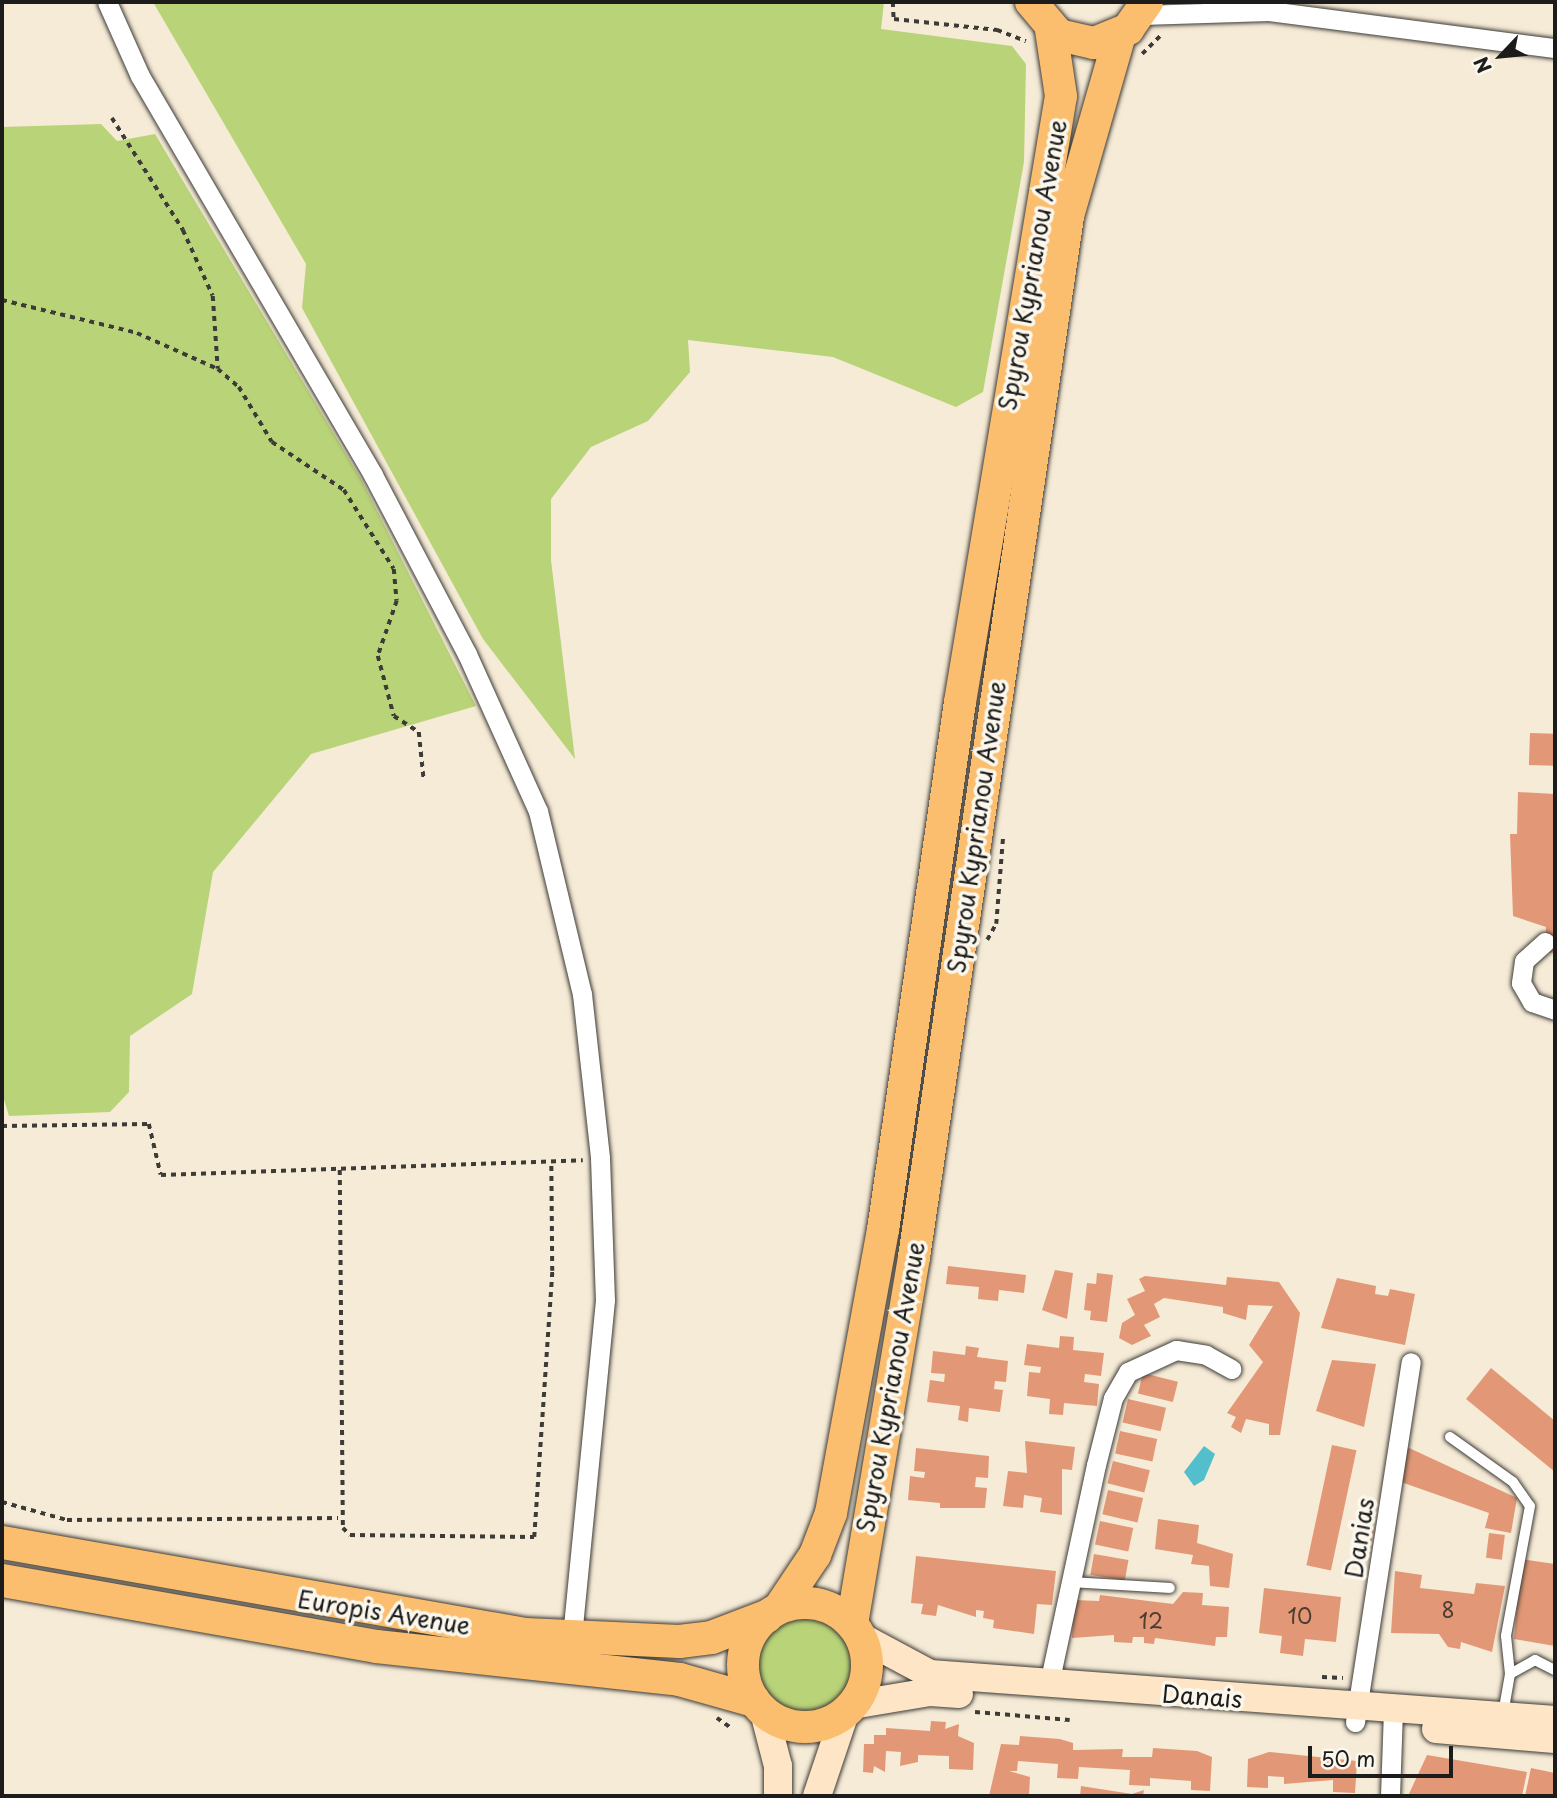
<!DOCTYPE html>
<style>
body{margin:0}
#map{position:relative;width:1557px;height:1798px;overflow:hidden;background:#f6ebd6;font-family:"Playpen Sans",sans-serif}
div>[style]{position:absolute}
[style*='--x']{left:calc(var(--x)*1px);top:calc(var(--y)*1px);width:calc(var(--w)*1px);rotate:calc(var(--a)*1deg)}
.green>*{inset:0;background:#b9d378}
.round{border-radius:50%}
.water>*{inset:0;background:#53bfcd}
.building>*{inset:0;background:#e29876;transform-origin:0 0}
.path>*{height:3.5px;margin-top:-1.75px;transform-origin:0;background:repeating-linear-gradient(90deg,#3d3b38 0 5px,transparent 0 10px)}
.roads{filter:drop-shadow(0 0 2px #3d3b38) drop-shadow(0 0 2px #3d3b38)}
.service>*{height:10px;margin:-5px;padding:0 5px;transform-origin:5px;border-radius:5px;background:#fff}
.minor>*{height:19px;margin:-9.5px;padding:0 9.5px;transform-origin:9.5px;border-radius:9.5px;background:#fff}
.secondary>*{height:28px;margin:-14px;padding:0 14px;transform-origin:14px;border-radius:14px;background:#fde5c5}
.primary>*{height:32px;margin:-16px;padding:0 16px;transform-origin:16px;border-radius:16px;background:#fbbd6e}
.primary>.ring{margin:-16px;padding:0;box-sizing:content-box;background:none;border:32px solid #fbbd6e;border-radius:50%}
.trunk>*{height:33px;margin:-16.5px;padding:0 16.5px;transform-origin:16.5px;border-radius:16.5px;background:#fbbd6e}
span{translate:-50% -50%;white-space:nowrap;text-align:center;line-height:1.15;-webkit-text-stroke:7px #fbf7ec;paint-order:stroke}
.number-label{font-size:21px;color:#4e3b32}
.number-label span{-webkit-text-stroke-width:0}
.street-label{font-size:24px;color:#1c1c1c}
.frame{position:absolute;inset:0;border:4px solid #1c1c1c;pointer-events:none}
.north{position:absolute;left:1466px;top:21px;width:70px;height:70px;-webkit-text-stroke:5px #fbf7ec;paint-order:stroke;rotate:244deg;font-size:19px;font-weight:700;line-height:28px;text-align:center;color:#1c1c1c}
.north::after{content:'';display:block;margin:auto;width:24px;height:32px;background:#1c1c1c;clip-path:polygon(50% 0,100% 100%,50% 72%,0 100%)}
.scale{position:absolute;left:1308px;top:1746px;width:145px;height:32px;box-sizing:border-box;border:4px solid #1c1c1c;border-top:0;padding-left:9px;font-size:21px;line-height:24px;white-space:nowrap;color:#1c1c1c;-webkit-text-stroke:5px #fbf7ec;paint-order:stroke}
</style>
<div id="map">
<div class="green">
<div style="clip-path:polygon(153px 2px,884px 2px,881px 29px,1012px 46px,1026px 64px,1024px 162px,983px 392px,956px 407px,833px 357px,688px 340px,690px 372px,648px 421px,591px 447px,551px 499px,551px 560px,575px 759px,483px 639px,302px 308px,306px 264px)"></div>
<div style="clip-path:polygon(101px 124px,117px 141px,155px 134px,361px 479px,476px 706px,311px 754px,213px 872px,192px 994px,130px 1036px,129px 1092px,110px 1112px,9px 1116px,2px 1093px,2px 127px)"></div>
<div class="round" style="left:758px;top:1618px;width:94px;height:94px"></div>
</div>
<div class="water">
<div style="clip-path:polygon(1204px 1446px,1215px 1454px,1204px 1480px,1194px 1486px,1184px 1472px)"></div>
</div>
<div class="building">
<div style="left:1530px;top:733px;width:25px;height:32px;rotate:2deg"></div>
<div style="clip-path:polygon(1518px 792px,1555px 794px,1555px 953px,1545px 952px,1546px 927px,1513px 916px,1510px 834px,1517px 834px)"></div>
<div style="clip-path:polygon(948px 1266px,1026px 1275px,1024px 1293px,999px 1290px,998px 1301px,978px 1299px,979px 1287px,946px 1284px)"></div>
<div style="clip-path:polygon(1055px 1270px,1073px 1273px,1067px 1319px,1042px 1310px)"></div>
<div style="clip-path:polygon(1097px 1273px,1113px 1275px,1107px 1322px,1090px 1320px,1091px 1311px,1084px 1310px,1087px 1283px,1096px 1284px)"></div>
<div style="clip-path:polygon(1145px 1276px,1226px 1285px,1227px 1277px,1279px 1282px,1300px 1313px,1280px 1435px,1269px 1435px,1269px 1424px,1246px 1419px,1241px 1433px,1231px 1427px,1236px 1417px,1227px 1413px,1263px 1362px,1249px 1345px,1273px 1306px,1248px 1305px,1246px 1320px,1223px 1313px,1223px 1307px,1164px 1298px,1154px 1304px,1160px 1317px,1144px 1325px,1151px 1336px,1132px 1345px,1119px 1338px,1122px 1323px,1135px 1315px,1127px 1299px,1145px 1291px,1139px 1279px)"></div>
<div style="clip-path:polygon(1337px 1278px,1376px 1286px,1375px 1294px,1388px 1296px,1390px 1289px,1415px 1294px,1405px 1345px,1321px 1328px)"></div>
<div style="clip-path:polygon(1060px 1336px,1074px 1337px,1073px 1350px,1104px 1353px,1101px 1376px,1085px 1374px,1084px 1382px,1099px 1384px,1097px 1406px,1064px 1403px,1063px 1415px,1049px 1414px,1050px 1399px,1027px 1396px,1029px 1372px,1040px 1373px,1041px 1367px,1024px 1365px,1027px 1344px,1059px 1348px)"></div>
<div style="clip-path:polygon(966px 1346px,979px 1348px,977px 1357px,1008px 1361px,1006px 1382px,995px 1381px,994px 1389px,1003px 1390px,1000px 1412px,969px 1408px,968px 1422px,958px 1420px,960px 1406px,927px 1402px,930px 1380px,944px 1382px,945px 1374px,931px 1373px,933px 1351px,965px 1355px)"></div>
<div style="clip-path:polygon(1332px 1360px,1376px 1364px,1364px 1427px,1316px 1411px)"></div>
<div style="clip-path:polygon(1491px 1368px,1555px 1421px,1555px 1472px,1466px 1399px)"></div>
<div style="left:1143px;top:1373px;width:36px;height:21px;rotate:14deg"></div>
<div style="left:1128px;top:1399px;width:39px;height:24px;rotate:13deg"></div>
<div style="left:1120px;top:1431px;width:38px;height:23px;rotate:12deg"></div>
<div style="clip-path:polygon(1025px 1441px,1075px 1447px,1072px 1470px,1062px 1469px,1062px 1515px,1040px 1512px,1042px 1498px,1024px 1495px,1023px 1508px,1003px 1506px,1008px 1471px,1027px 1473px)"></div>
<div style="left:1332px;top:1445px;width:25px;height:123px;rotate:12deg"></div>
<div style="clip-path:polygon(1407px 1447px,1517px 1498px,1511px 1533px,1485px 1528px,1489px 1513px,1401px 1482px)"></div>
<div style="clip-path:polygon(916px 1448px,989px 1456px,988px 1478px,976px 1477px,975px 1487px,987px 1488px,985px 1508px,940px 1508px,940px 1503px,908px 1500px,910px 1476px,924px 1478px,925px 1472px,914px 1471px)"></div>
<div style="left:1113px;top:1461px;width:38px;height:23px;rotate:14deg"></div>
<div style="left:1108px;top:1490px;width:36px;height:25px;rotate:13deg"></div>
<div style="clip-path:polygon(1158px 1519px,1199px 1525px,1197px 1543px,1233px 1554px,1229px 1588px,1210px 1586px,1209px 1566px,1191px 1564px,1193px 1555px,1155px 1549px)"></div>
<div style="left:1100px;top:1521px;width:34px;height:24px;rotate:12deg"></div>
<div style="left:1359px;top:1525px;width:16px;height:16px;rotate:15deg"></div>
<div style="left:1489px;top:1533px;width:16px;height:25px;rotate:7deg"></div>
<div style="left:1094px;top:1554px;width:35px;height:21px;rotate:10deg"></div>
<div style="clip-path:polygon(916px 1556px,1056px 1571px,1052px 1605px,1037px 1604px,1034px 1634px,993px 1628px,994px 1620px,983px 1618px,984px 1611px,976px 1610px,976px 1617px,938px 1605px,936px 1616px,921px 1614px,923px 1604px,911px 1603px)"></div>
<div style="clip-path:polygon(1521px 1559px,1555px 1564px,1555px 1646px,1514px 1639px)"></div>
<div style="clip-path:polygon(1395px 1571px,1422px 1575px,1420px 1588px,1474px 1594px,1476px 1583px,1505px 1586px,1492px 1652px,1461px 1642px,1460px 1649px,1448px 1647px,1439px 1634px,1391px 1633px)"></div>
<div style="clip-path:polygon(1264px 1588px,1341px 1597px,1336px 1642px,1305px 1639px,1303px 1656px,1280px 1653px,1282px 1636px,1259px 1633px)"></div>
<div style="clip-path:polygon(1183px 1592px,1203px 1593px,1202px 1605px,1229px 1607px,1227px 1637px,1216px 1637px,1215px 1646px,1155px 1638px,1154px 1644px,1144px 1643px,1144px 1637px,1133px 1637px,1132px 1643px,1114px 1642px,1114px 1635px,1072px 1638px,1074px 1600px,1099px 1601px,1100px 1595px,1173px 1604px)"></div>
<div style="clip-path:polygon(931px 1721px,946px 1722px,945px 1729px,959px 1724px,958px 1736px,974px 1743px,973px 1770px,949px 1769px,949px 1756px,918px 1755px,918px 1762px,900px 1766px,901px 1752px,886px 1751px,885px 1772px,874px 1766px,873px 1773px,863px 1772px,864px 1744px,874px 1744px,874px 1735px,886px 1735px,886px 1728px,930px 1731px)"></div>
<div style="clip-path:polygon(1020px 1736px,1060px 1739px,1073px 1743px,1073px 1750px,1123px 1749px,1122px 1757px,1152px 1757px,1153px 1748px,1197px 1751px,1212px 1757px,1210px 1791px,1191px 1790px,1191px 1781px,1150px 1778px,1150px 1786px,1129px 1785px,1130px 1770px,1079px 1767px,1078px 1779px,1057px 1778px,1058px 1764px,1018px 1761px,1017px 1771px,1009px 1771px,1030px 1777px,1029px 1796px,989px 1796px,1001px 1744px,1019px 1745px)"></div>
<div style="clip-path:polygon(1269px 1752px,1357px 1761px,1355px 1793px,1333px 1792px,1333px 1780px,1284px 1784px,1284px 1777px,1268px 1776px,1268px 1788px,1247px 1787px,1248px 1759px)"></div>
<div style="clip-path:polygon(1427px 1755px,1527px 1772px,1522px 1796px,1408px 1796px)"></div>
<div style="clip-path:polygon(1531px 1768px,1555px 1773px,1555px 1796px,1525px 1796px)"></div>
<div style="clip-path:polygon(1081px 1786px,1132px 1794px,1144px 1790px,1143px 1796px,1080px 1796px)"></div>
</div>
<div class="path">
<div style="--x:893;--y:2;--w:17;--a:87"></div>
<div style="--x:894;--y:19;--w:104;--a:6.1"></div>
<div style="--x:997;--y:30;--w:31;--a:21"></div>
<div style="--x:1142;--y:54;--w:27;--a:-45"></div>
<div style="--x:112;--y:118;--w:133;--a:57.6"></div>
<div style="--x:183;--y:230;--w:72;--a:65.6"></div>
<div style="--x:213;--y:296;--w:73;--a:86.1"></div>
<div style="--x:2;--y:300;--w:139;--a:13.7"></div>
<div style="--x:137;--y:333;--w:89;--a:24"></div>
<div style="--x:218;--y:369;--w:28;--a:41"></div>
<div style="--x:239;--y:387;--w:64;--a:59"></div>
<div style="--x:272;--y:442;--w:87;--a:33.7"></div>
<div style="--x:344;--y:490;--w:93;--a:57.7"></div>
<div style="--x:394;--y:569;--w:32;--a:85"></div>
<div style="--x:397;--y:601;--w:58;--a:109.1"></div>
<div style="--x:378;--y:656;--w:62;--a:75.1"></div>
<div style="--x:394;--y:716;--w:30;--a:33"></div>
<div style="--x:419;--y:732;--w:49;--a:84.2"></div>
<div style="--x:987;--y:940;--w:18;--a:-61"></div>
<div style="--x:996;--y:924;--w:89;--a:-85.5"></div>
<div style="--x:2;--y:1126;--w:147;--a:-0.8"></div>
<div style="--x:149;--y:1124;--w:52;--a:76.8"></div>
<div style="--x:161;--y:1175;--w:422;--a:-2"></div>
<div style="--x:340;--y:1170;--w:358;--a:89.5"></div>
<div style="--x:343;--y:1528;--w:10;--a:45"></div>
<div style="--x:350;--y:1535;--w:184;--a:0.6"></div>
<div style="--x:534;--y:1537;--w:267;--a:-86.1"></div>
<div style="--x:552;--y:1271;--w:108;--a:-90.5"></div>
<div style="--x:2;--y:1502;--w:67;--a:15.5"></div>
<div style="--x:67;--y:1520;--w:271;--a:-0.4"></div>
<div style="--x:1322;--y:1677;--w:21;--a:3"></div>
<div style="--x:975;--y:1712;--w:95;--a:4.8"></div>
<div style="--x:717;--y:1718;--w:19;--a:35"></div>
</div>
<div class="roads">
<div class="service">
<div style="--x:1450;--y:1437;--w:77;--a:35.5"></div>
<div style="--x:1513;--y:1482;--w:29;--a:55"></div>
<div style="--x:1530;--y:1506;--w:132;--a:100.5"></div>
<div style="--x:1506;--y:1636;--w:38;--a:84"></div>
<div style="--x:1510;--y:1674;--w:41;--a:99.9"></div>
<div style="--x:1071;--y:1582;--w:99;--a:3.5"></div>
<div style="--x:1510;--y:1674;--w:29;--a:-29"></div>
<div style="--x:1535;--y:1660;--w:22;--a:27"></div>
</div>
<div class="minor">
<div style="--x:107;--y:2;--w:81;--a:66"></div>
<div style="--x:140;--y:76;--w:462;--a:59.7"></div>
<div style="--x:373;--y:475;--w:202;--a:62.3"></div>
<div style="--x:467;--y:654;--w:172;--a:65.7"></div>
<div style="--x:538;--y:811;--w:188;--a:76.5"></div>
<div style="--x:582;--y:994;--w:165;--a:83.7"></div>
<div style="--x:600;--y:1158;--w:142;--a:88"></div>
<div style="--x:605;--y:1300;--w:339;--a:95.6"></div>
<div style="--x:1141;--y:15;--w:128;--a:-1.8"></div>
<div style="--x:1269;--y:11;--w:288;--a:7.4"></div>
<div style="--x:1545;--y:942;--w:28;--a:138"></div>
<div style="--x:1524;--y:961;--w:22;--a:98"></div>
<div style="--x:1521;--y:983;--w:22;--a:60"></div>
<div style="--x:1532;--y:1002;--w:24;--a:19"></div>
<div style="--x:1049;--y:1684;--w:224;--a:-77.9"></div>
<div style="--x:1096;--y:1465;--w:69;--a:-75.8"></div>
<div style="--x:1113;--y:1398;--w:30;--a:-60"></div>
<div style="--x:1128;--y:1372;--w:53;--a:-24.6"></div>
<div style="--x:1176;--y:1350;--w:30;--a:9"></div>
<div style="--x:1206;--y:1355;--w:29;--a:29"></div>
<div style="--x:1355;--y:1722;--w:364;--a:-81.2"></div>
<div style="--x:1390;--y:1796;--w:87;--a:-88"></div>
</div>
<div class="secondary">
<div style="--x:859;--y:1636;--w:81;--a:28.2"></div>
<div style="--x:930;--y:1674;--w:627;--a:4.21"></div>
<div style="--x:852;--y:1705;--w:79;--a:-9.5"></div>
<div style="--x:930;--y:1692;--w:29;--a:4"></div>
<div style="--x:764;--y:1712;--w:56;--a:75.5"></div>
<div style="--x:778;--y:1766;--w:30;--a:90"></div>
<div style="--x:1436;--y:1729;--w:119;--a:4.8"></div>
<div style="--x:817;--y:1796;--w:88;--a:-71.4"></div>
</div>
<div class="primary">
<div style="--x:1031;--y:2;--w:43;--a:49.7"></div>
<div style="--x:1059;--y:35;--w:36;--a:13"></div>
<div style="--x:1094;--y:43;--w:37;--a:-22"></div>
<div style="--x:1128;--y:29;--w:33;--a:-55"></div>
<div class="ring" style="left:743px;top:1603px;width:92px;height:92px"></div>
<div style="--x:780;--y:1607;--w:63;--a:-56.1"></div>
<div style="--x:815;--y:1555;--w:45;--a:-69.1"></div>
<div style="--x:831;--y:1513;--w:288;--a:-79.6"></div>
<div style="--x:883;--y:1230;--w:534;--a:-81.7"></div>
<div style="--x:960;--y:702;--w:614;--a:-80.54"></div>
<div style="--x:1061;--y:96;--w:67;--a:-98.6"></div>
<div style="--x:852;--y:1624;--w:372;--a:-80.4"></div>
<div style="--x:914;--y:1257;--w:1052;--a:-81.58"></div>
<div style="--x:1068;--y:216;--w:188;--a:-74"></div>
</div>
<div class="trunk">
<div style="--x:2;--y:1542;--w:531;--a:9.98"></div>
<div style="--x:525;--y:1634;--w:154;--a:2.6"></div>
<div style="--x:679;--y:1641;--w:32;--a:-7"></div>
<div style="--x:711;--y:1637;--w:59;--a:-20.9"></div>
<div style="--x:2;--y:1580;--w:380;--a:10"></div>
<div style="--x:376;--y:1646;--w:305;--a:6.2"></div>
<div style="--x:679;--y:1679;--w:77;--a:15.8"></div>
</div>
</div>
<div class="number-label">
<span style="left:1448px;top:1609px">8</span>
<span style="left:1300px;top:1615px">10</span>
<span style="left:1151px;top:1620px">12</span>
</div>
<div class="street-label">
<span style="left:1032px;top:265px;rotate:-80deg">Spyrou Kyprianou Avenue</span>
<span style="left:976px;top:827px;rotate:-82deg">Spyrou Kyprianou Avenue</span>
<span style="left:890px;top:1387px;rotate:-80deg">Spyrou Kyprianou Avenue</span>
<span style="left:1359px;top:1538px;rotate:-81deg">Danias</span>
<span style="left:384px;top:1612px;rotate:9deg">Europis Avenue</span>
<span style="left:1202px;top:1696px;rotate:4deg">Danais</span>
</div>
<div class="frame"></div>
<div class="north">N</div>
<div class="scale">50 m</div>
</div>
